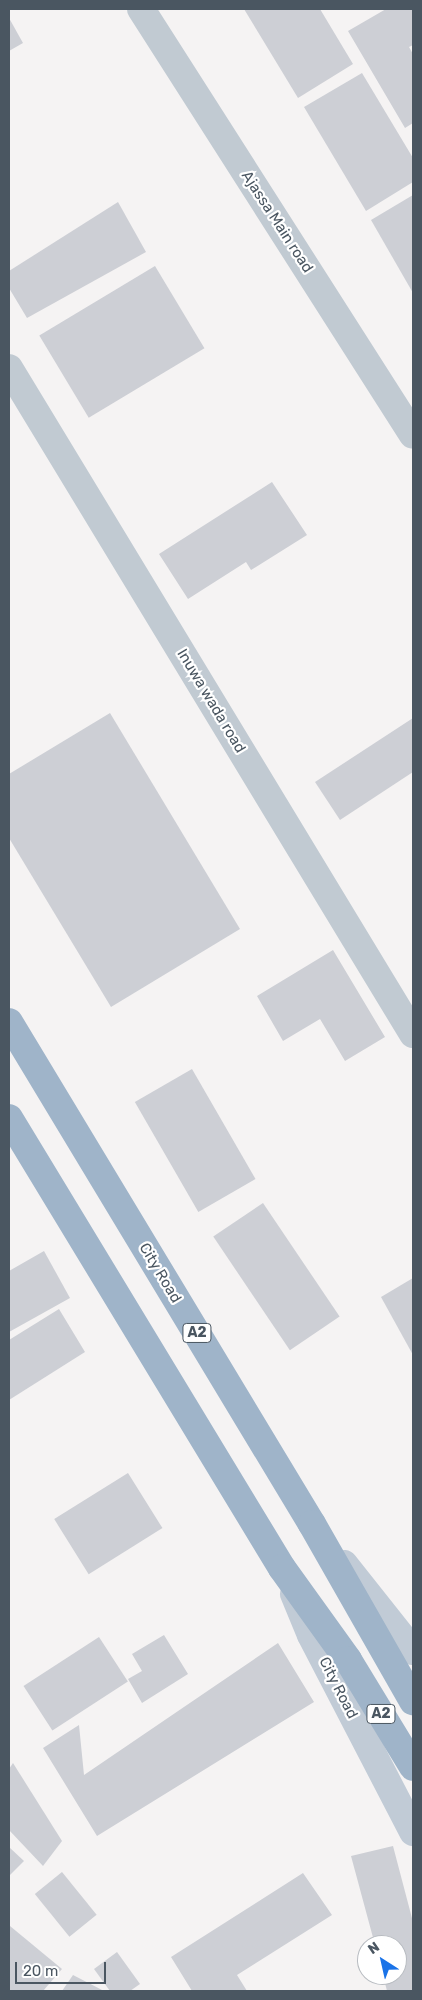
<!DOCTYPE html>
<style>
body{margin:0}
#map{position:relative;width:422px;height:2000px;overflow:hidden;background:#f5f3f3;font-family:Rubik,sans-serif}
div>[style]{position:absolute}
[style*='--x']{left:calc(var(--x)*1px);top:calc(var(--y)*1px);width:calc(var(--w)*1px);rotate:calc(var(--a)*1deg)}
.building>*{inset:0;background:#cdcfd5;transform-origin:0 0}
.minor>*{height:28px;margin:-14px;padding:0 14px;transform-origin:14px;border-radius:14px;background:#c1cad2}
.tertiary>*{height:28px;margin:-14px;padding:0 14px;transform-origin:14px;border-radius:14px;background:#c1cad2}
.secondary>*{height:28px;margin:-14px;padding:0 14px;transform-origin:14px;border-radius:14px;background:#c1cbd6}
.trunk>*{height:28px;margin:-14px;padding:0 14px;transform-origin:14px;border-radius:14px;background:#9fb4c9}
span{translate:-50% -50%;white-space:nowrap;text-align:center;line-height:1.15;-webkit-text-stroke:4.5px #fff;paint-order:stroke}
.shield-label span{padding:1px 4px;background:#fff;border:1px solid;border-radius:4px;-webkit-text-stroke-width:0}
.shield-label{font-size:14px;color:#4a5661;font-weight:700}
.street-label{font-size:15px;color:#4a5661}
.frame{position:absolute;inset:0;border:10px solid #4a5661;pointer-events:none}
.north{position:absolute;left:357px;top:1935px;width:50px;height:50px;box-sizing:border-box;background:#fff;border:1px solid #b7bbc0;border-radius:50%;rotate:325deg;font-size:14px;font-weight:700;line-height:20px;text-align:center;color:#4a5661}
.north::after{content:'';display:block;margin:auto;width:18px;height:22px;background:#1a73e8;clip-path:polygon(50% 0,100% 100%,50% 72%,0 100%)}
.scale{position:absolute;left:15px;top:1962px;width:91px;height:22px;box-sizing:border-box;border:2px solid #4a5661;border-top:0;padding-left:6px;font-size:15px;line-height:18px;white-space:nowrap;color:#4a5661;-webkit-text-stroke:4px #fff;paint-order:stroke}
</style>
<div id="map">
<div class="building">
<div style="clip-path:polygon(244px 9px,320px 9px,353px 64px,298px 98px)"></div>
<div style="clip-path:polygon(386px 9px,413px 9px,413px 45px,409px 47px,413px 54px,413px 123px,405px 128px,348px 31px)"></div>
<div style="clip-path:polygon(9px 18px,23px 43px,9px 51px)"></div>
<div style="clip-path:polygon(362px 73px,413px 158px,413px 182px,366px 211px,304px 107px)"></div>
<div style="clip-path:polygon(413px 195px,413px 293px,371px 220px)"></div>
<div style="clip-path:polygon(118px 202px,146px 252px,27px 318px,9px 288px,9px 271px)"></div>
<div style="left:155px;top:266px;width:96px;height:135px;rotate:59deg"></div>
<div style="clip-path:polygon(272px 482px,307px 535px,251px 570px,246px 562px,188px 599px,159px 554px)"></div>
<div style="clip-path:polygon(110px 713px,240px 929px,111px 1007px,9px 838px,9px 774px)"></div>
<div style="clip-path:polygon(413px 718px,413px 772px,340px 820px,315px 782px)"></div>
<div style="clip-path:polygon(333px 950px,385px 1037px,345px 1061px,320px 1019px,283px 1041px,257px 996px)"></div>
<div style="left:192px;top:1069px;width:127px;height:66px;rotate:60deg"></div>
<div style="left:263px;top:1203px;width:137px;height:60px;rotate:56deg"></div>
<div style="clip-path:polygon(44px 1251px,70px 1298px,9px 1332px,9px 1271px)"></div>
<div style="clip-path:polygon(413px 1278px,413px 1355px,381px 1297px)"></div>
<div style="clip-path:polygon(59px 1309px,85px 1352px,9px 1400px,9px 1340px)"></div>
<div style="left:128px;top:1473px;width:65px;height:87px;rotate:58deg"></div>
<div style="clip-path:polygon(164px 1635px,188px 1674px,142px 1703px,128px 1679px,142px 1671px,132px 1654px)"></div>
<div style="left:99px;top:1637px;width:53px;height:90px;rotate:57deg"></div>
<div style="clip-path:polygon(278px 1643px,314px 1702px,97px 1836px,43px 1748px,79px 1725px,84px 1775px)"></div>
<div style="clip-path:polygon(13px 1763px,62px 1841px,43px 1866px,9px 1830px,9px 1769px)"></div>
<div style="clip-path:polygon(393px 1846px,413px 1922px,413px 1991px,387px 1991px,383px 1975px,397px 1975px,397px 1945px,375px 1945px,351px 1856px)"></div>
<div style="clip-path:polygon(9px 1847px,24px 1861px,9px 1876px)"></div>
<div style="left:62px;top:1872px;width:55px;height:35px;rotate:51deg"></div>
<div style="clip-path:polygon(303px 1873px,332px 1915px,237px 1975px,247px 1991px,192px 1991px,171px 1957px)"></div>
<div style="clip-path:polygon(10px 1926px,62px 1969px,43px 1991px,9px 1991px)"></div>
<div style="clip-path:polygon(117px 1952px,140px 1984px,130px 1991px,110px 1991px,94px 1969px)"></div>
<div style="clip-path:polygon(73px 1975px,104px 1991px,62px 1991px)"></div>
</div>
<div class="minor">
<div style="--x:9;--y:368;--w:779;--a:58.76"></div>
</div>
<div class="tertiary">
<div style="--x:141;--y:9;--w:505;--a:57.44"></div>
</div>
<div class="secondary">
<div style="--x:344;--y:1564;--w:111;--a:51.6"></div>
<div style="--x:294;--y:1594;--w:44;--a:67.5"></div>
<div style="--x:311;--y:1635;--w:222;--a:62.6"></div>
</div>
<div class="trunk">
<div style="--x:9;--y:1022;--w:586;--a:58.89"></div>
<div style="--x:312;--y:1524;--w:204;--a:60.3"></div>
<div style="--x:9;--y:1118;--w:526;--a:58.76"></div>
<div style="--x:282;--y:1568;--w:113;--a:54.3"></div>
<div style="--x:348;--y:1660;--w:125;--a:58.7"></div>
</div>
<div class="shield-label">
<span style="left:197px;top:1333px">A2</span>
<span style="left:381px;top:1714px">A2</span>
</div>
<div class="street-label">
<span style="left:277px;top:222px;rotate:57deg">Ajassa Main road</span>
<span style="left:211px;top:701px;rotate:59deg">Inuwa wada road</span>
<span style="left:160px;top:1273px;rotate:59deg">City Road</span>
<span style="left:338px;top:1688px;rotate:63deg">City Road</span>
</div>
<div class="frame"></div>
<div class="north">N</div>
<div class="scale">20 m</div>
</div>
